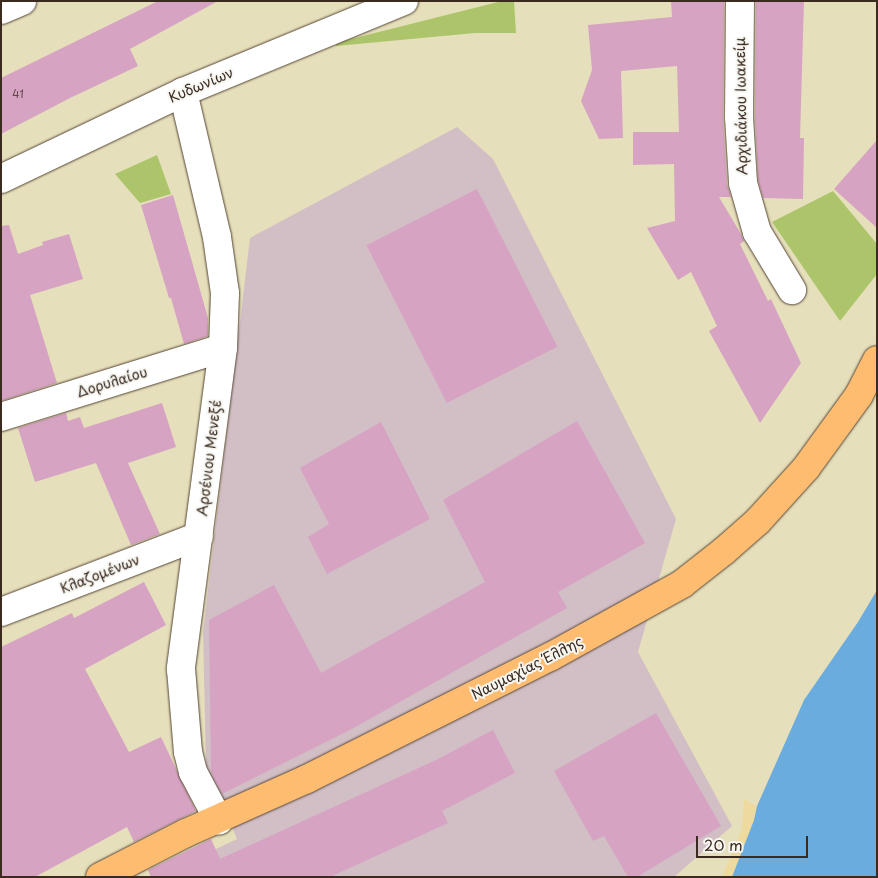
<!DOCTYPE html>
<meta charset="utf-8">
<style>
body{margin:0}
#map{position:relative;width:878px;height:878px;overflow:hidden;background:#e6dfbb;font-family:"Playpen Sans",sans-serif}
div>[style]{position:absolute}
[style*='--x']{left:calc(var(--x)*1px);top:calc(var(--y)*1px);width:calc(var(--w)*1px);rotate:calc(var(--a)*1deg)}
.industrial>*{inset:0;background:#d2bec5}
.green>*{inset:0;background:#acc56a}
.sand>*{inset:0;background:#eeda9e}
.water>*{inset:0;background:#6bacdf}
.building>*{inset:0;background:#d7a3c2;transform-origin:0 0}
.roads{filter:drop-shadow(0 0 1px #554536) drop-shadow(0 0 1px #554536)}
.minor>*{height:28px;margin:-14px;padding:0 14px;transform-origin:14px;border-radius:14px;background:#fff}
.tertiary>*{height:28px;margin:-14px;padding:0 14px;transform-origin:14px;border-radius:14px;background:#fff}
.primary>*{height:28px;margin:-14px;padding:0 14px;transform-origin:14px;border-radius:14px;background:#fdbc70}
span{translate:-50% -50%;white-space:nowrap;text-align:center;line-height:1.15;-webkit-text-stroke:4px #f6f6f2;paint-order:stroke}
.number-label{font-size:11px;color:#624847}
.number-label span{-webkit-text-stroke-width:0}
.street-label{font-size:14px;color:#3b2a1e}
.frame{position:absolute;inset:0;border:2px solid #3b2a1e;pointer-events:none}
.scale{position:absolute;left:696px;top:836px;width:112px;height:22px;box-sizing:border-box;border:2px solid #3b2a1e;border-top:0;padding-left:6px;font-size:15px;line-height:18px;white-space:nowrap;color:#3b2a1e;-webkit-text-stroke:4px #f6f6f2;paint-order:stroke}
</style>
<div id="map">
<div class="industrial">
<div style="clip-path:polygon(457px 127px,493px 159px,676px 519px,638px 652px,732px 826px,674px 877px,157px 877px,237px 839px,206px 765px,203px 632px,250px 238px)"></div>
</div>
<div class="green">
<div style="clip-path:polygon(502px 1px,514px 1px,516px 33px,475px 33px,336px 46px,335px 43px)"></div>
<div style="clip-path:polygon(157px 155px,171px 194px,140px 203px,115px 174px)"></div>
<div style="clip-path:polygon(833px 191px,877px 244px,877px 274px,840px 321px,772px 222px)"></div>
</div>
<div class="sand">
<div style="clip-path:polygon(744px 799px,757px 806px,754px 820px,732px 877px,722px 877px,742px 829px)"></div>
</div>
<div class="water">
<div style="clip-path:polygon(877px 590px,877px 877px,732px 877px,754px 820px,757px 806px,804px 700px,858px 622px)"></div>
</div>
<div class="building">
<div style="clip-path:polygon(158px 1px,218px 1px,130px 49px,138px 66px,70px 98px,1px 134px,1px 78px)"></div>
<div style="clip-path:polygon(671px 1px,724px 1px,723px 118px,727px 184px,731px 197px,719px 197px,741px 234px,744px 241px,740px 244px,768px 301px,771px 299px,801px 363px,760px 423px,709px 331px,717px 326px,691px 272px,678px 280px,647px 228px,675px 221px,674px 164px,633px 165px,633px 132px,679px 132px,677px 66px,621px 71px,623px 138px,599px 139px,581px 101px,592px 70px,588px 25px,672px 17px)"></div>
<div style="clip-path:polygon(756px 1px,804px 1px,800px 138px,804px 138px,803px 199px,763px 198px,758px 180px,755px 117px)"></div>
<div style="clip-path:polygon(877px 140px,877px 228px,834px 189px)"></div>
<div style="left:477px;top:189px;width:177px;height:124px;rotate:63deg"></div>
<div style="clip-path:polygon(173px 195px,208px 318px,208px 336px,184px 344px,171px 298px,169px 298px,141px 205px)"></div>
<div style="clip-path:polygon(9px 225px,18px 254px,43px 245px,42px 242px,69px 234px,83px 279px,30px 295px,57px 383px,1px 401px,1px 226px)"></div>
<div style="clip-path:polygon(162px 403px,176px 447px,128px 463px,160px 534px,131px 545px,96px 463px,35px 482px,18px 428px,66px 413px,68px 421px,80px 417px,84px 428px)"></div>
<div style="clip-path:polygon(577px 421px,645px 543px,558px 592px,567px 608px,350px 730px,222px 794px,211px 772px,209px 620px,274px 585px,321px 673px,485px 582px,443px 500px)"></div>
<div style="clip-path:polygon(381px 422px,430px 519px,327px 574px,308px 537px,329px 524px,300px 468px)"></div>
<div style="clip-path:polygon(144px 582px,166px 625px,85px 669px,129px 752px,161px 737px,196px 811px,134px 842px,127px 827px,35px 877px,1px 877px,1px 647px,72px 613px,74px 618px)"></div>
<div style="clip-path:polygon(656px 713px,721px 826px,637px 877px,628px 877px,604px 836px,593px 841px,554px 771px)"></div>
<div style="clip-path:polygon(493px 730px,515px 773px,442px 811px,448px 823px,330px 877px,151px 877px,148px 870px,211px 839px,220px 859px,436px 760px)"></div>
</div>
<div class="roads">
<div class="minor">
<div style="--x:740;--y:1;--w:116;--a:90.5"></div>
<div style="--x:739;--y:117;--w:66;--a:86.5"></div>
<div style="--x:743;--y:183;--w:51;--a:74.1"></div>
<div style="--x:757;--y:232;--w:68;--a:58.9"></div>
<div style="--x:1;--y:10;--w:23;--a:-23"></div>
<div style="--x:183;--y:92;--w:149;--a:76.8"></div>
<div style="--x:217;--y:237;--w:57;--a:81.9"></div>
<div style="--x:225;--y:293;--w:55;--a:92.1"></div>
<div style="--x:223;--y:348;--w:324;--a:97.5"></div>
<div style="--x:181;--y:669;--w:83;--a:85.2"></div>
<div style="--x:188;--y:752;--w:21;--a:76"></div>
<div style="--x:193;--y:772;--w:55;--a:62"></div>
<div style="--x:1;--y:417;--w:232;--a:-17.3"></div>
<div style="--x:1;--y:612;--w:212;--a:-21"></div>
</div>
<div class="tertiary">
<div style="--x:1;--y:179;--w:202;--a:-25.5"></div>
<div style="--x:183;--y:92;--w:239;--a:-22.4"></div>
</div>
<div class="primary">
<div style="--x:100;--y:877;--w:97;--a:-27.1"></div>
<div style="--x:186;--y:833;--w:133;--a:-24.1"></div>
<div style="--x:307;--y:779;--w:272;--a:-26.7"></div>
<div style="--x:550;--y:657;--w:151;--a:-28.9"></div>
<div style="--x:682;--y:584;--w:53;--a:-38.2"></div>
<div style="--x:724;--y:551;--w:45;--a:-41.4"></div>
<div style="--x:758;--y:521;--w:72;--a:-47.8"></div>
<div style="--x:806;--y:468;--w:90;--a:-54"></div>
<div style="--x:859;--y:395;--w:39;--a:-63"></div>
</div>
</div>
<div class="number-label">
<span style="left:18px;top:94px">41</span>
</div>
<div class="street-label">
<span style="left:201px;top:85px;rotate:-23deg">Κυδωνίων</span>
<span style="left:741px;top:106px;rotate:-91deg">Αρχιδιάκου Ιωακείμ</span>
<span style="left:112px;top:382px;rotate:-17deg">Δορυλαίου</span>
<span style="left:209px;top:458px;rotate:-83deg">Αρσένιου Μενεξέ</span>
<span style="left:100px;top:574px;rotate:-21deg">Κλαζομένων</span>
<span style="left:527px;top:668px;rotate:-27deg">Ναυμαχίας Έλλης</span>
</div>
<div class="frame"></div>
<div class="scale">20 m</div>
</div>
